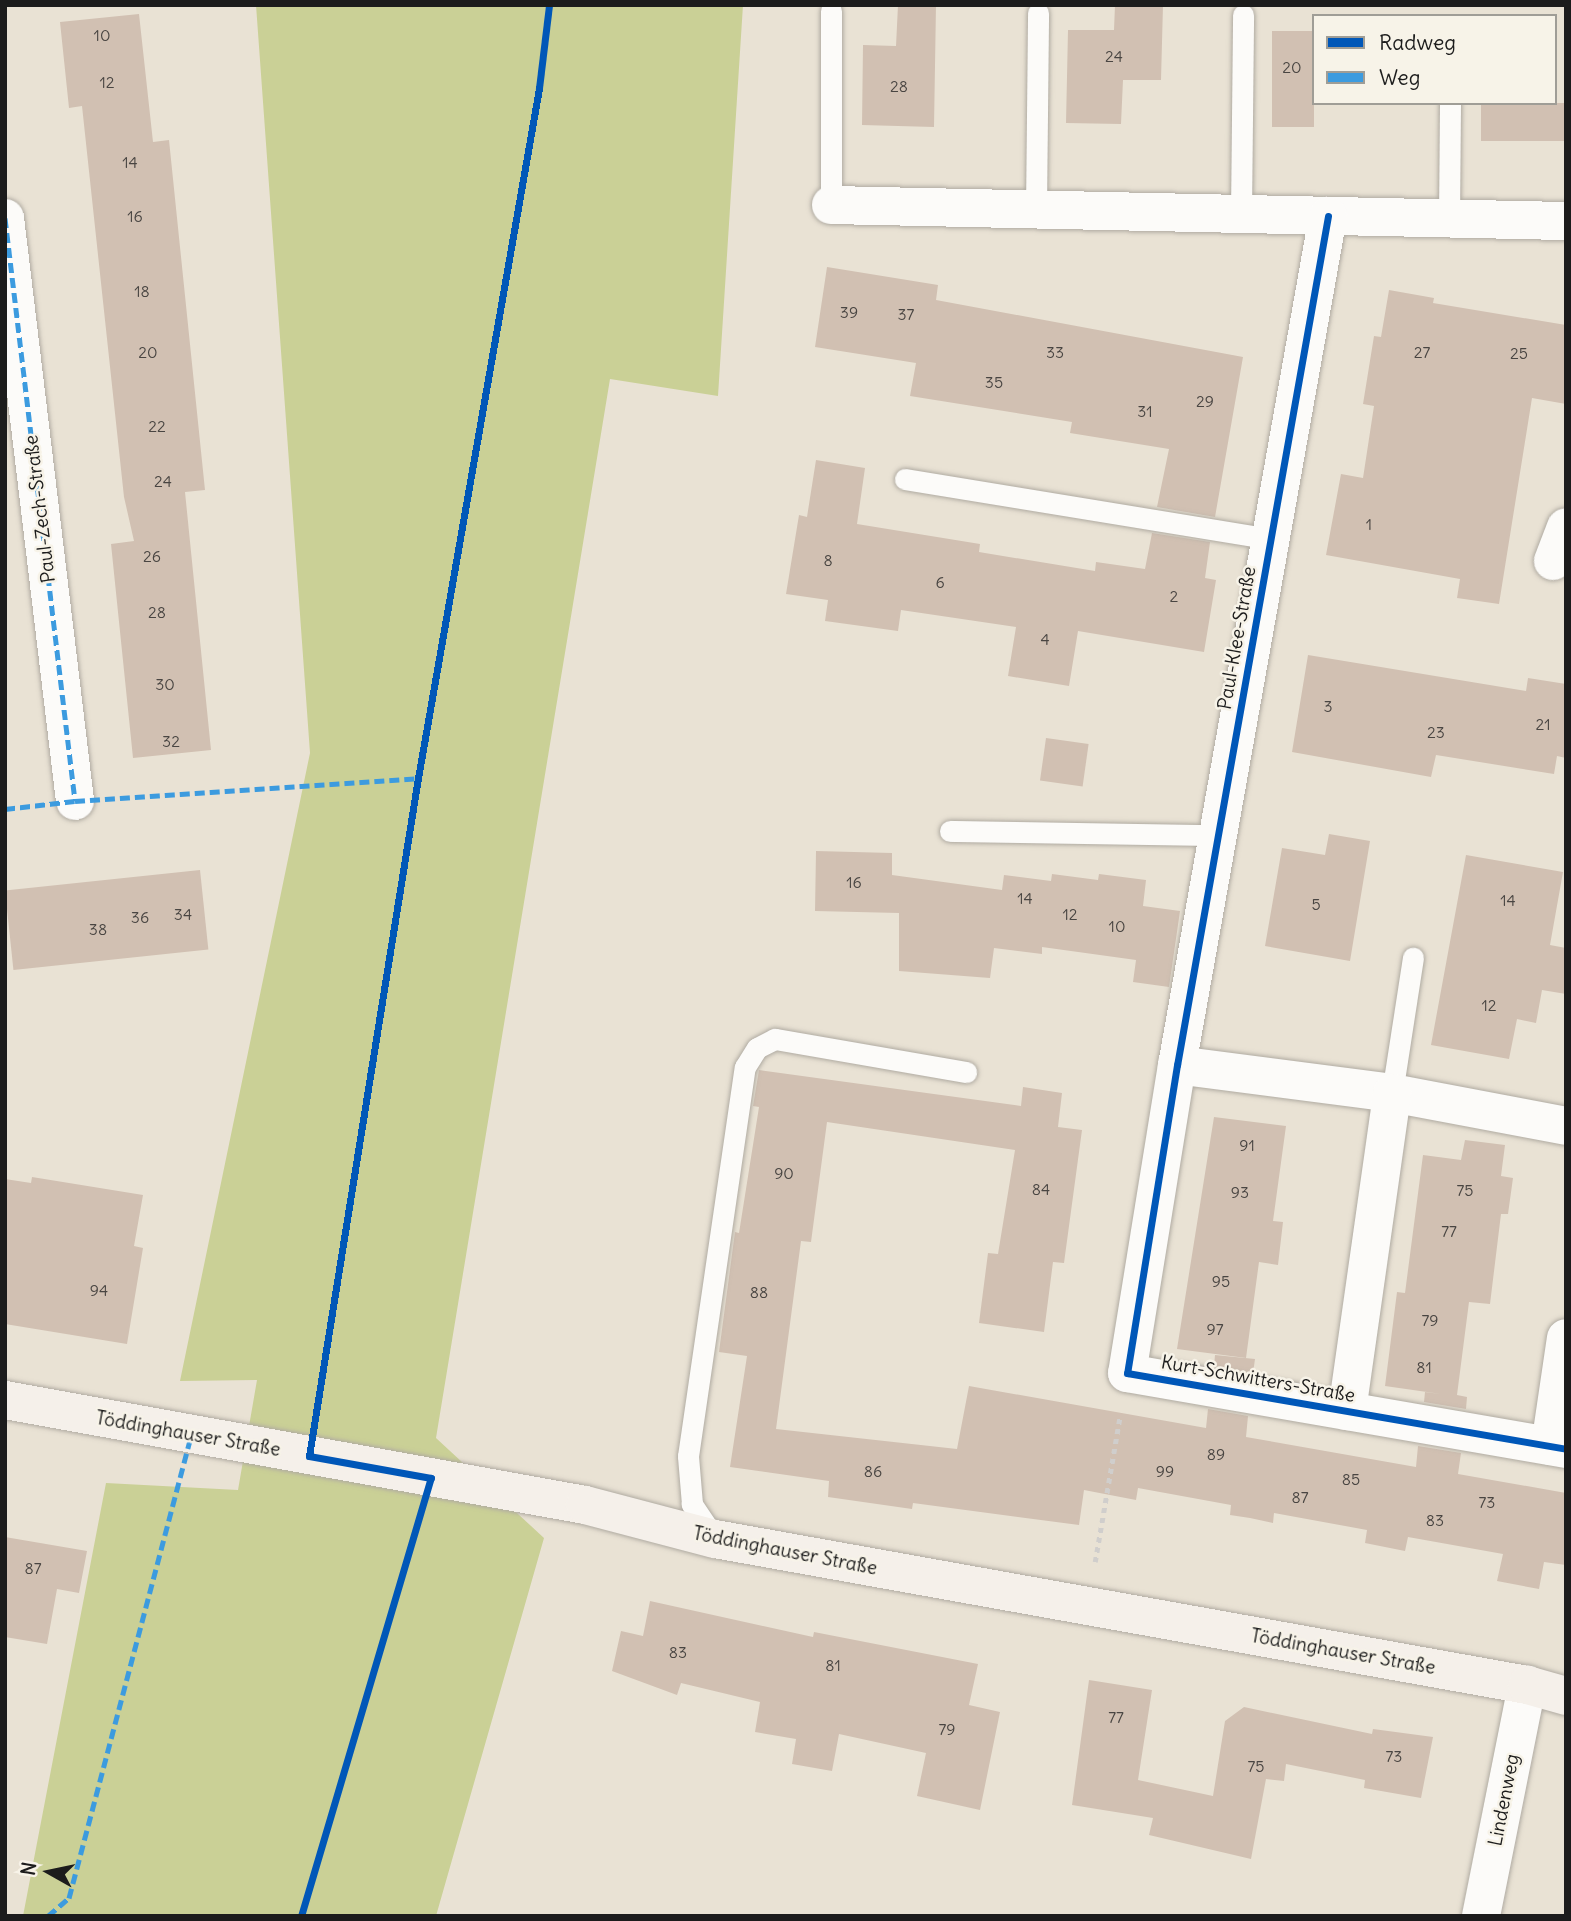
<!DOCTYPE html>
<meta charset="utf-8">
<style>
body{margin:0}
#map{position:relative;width:1571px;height:1921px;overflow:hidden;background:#e9e2d4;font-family:Delius,sans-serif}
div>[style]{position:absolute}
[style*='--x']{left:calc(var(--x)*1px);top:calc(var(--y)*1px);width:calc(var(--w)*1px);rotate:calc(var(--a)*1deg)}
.green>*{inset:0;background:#cad096}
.building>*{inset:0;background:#d1c0b2;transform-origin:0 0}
.path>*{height:4.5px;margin-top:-2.25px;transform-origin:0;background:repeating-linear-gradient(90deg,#d0cecc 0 5px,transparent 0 10px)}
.roads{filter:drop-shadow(0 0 2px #b0aba2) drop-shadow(0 0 2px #b0aba2)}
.lane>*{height:21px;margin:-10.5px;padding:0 10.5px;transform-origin:10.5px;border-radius:10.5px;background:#fcfbf9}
.street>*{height:38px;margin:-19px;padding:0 19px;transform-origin:19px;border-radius:19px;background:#fcfbf9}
.secondary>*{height:38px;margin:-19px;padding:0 19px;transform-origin:19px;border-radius:19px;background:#f5f0ea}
.quiet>*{height:5px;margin-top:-2.5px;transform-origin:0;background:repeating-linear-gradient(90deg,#3c9bdf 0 10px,transparent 0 15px)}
.cycleway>*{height:7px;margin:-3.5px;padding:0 3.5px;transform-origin:3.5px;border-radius:3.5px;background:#0057b8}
span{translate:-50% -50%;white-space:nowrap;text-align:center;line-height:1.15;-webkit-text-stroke:5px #f7f3e8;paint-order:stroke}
.number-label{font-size:16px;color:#494542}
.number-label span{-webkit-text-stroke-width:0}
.street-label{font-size:19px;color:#1c1c1c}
.frame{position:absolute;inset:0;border:7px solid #1c1c1c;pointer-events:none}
.legend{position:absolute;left:1312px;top:14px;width:245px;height:91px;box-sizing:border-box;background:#f7f3e8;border:2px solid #9f9d96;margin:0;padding:9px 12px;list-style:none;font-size:21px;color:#1c1c1c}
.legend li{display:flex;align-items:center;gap:14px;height:35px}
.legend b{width:35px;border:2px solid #9f9d96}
.north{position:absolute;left:14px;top:1837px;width:70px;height:70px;-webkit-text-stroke:5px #f7f3e8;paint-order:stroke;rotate:279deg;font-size:19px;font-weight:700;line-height:28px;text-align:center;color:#1c1c1c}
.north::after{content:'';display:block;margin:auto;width:24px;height:32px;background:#1c1c1c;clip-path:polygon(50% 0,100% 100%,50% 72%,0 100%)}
</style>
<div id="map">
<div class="green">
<div style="clip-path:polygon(256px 5px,743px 5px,718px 396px,610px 379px,436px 1438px,544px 1538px,436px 1916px,23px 1916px,106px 1483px,238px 1490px,257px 1380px,180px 1381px,310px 753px)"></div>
</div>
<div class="building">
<div style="clip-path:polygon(898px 5px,936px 5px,934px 127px,862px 125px,863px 45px,896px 46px)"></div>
<div style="clip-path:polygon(1115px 5px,1163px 5px,1161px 80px,1123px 80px,1121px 124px,1066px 123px,1068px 30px,1114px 30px)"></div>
<div style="clip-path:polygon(139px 14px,153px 142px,169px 140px,205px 490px,185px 492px,211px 750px,133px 758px,111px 544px,134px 541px,124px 497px,82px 106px,69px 108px,60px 22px)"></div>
<div style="left:1272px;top:31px;width:42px;height:96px"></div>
<div style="left:1481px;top:103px;width:83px;height:38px"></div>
<div style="clip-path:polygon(827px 267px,938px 285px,936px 300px,1243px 357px,1215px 517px,1157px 507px,1169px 449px,1070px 433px,1072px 422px,910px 396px,916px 363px,815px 347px)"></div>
<div style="clip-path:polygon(1389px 290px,1434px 298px,1433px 303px,1566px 325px,1566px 404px,1532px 398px,1499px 604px,1457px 598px,1460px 579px,1326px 555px,1341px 474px,1363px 478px,1374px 406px,1363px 404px,1374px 336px,1381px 337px)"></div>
<div style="clip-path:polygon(816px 460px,865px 468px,857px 524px,980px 544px,979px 552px,1095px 571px,1096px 562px,1145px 569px,1152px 533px,1210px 542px,1205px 578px,1216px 580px,1204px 652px,1078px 631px,1069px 686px,1008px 676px,1016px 627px,901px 610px,898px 631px,825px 621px,828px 600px,786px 594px,799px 515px,807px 517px)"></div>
<div style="clip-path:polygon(1308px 655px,1526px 691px,1528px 678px,1566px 684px,1566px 758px,1557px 756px,1554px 774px,1436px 755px,1431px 777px,1292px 752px)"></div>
<div style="left:1046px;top:738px;width:43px;height:43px;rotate:8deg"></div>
<div style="clip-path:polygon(1329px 834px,1370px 841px,1350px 961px,1265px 946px,1282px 848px,1325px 855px)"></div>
<div style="clip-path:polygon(816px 851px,892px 853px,892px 875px,1002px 890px,1004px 875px,1051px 881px,1052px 874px,1098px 880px,1099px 874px,1146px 880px,1143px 906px,1180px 911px,1169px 987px,1133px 982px,1136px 960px,1042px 947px,1042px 954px,994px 948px,990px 978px,899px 971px,899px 913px,815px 911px)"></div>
<div style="clip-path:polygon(1466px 855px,1563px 872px,1550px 945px,1566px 948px,1566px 994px,1542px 990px,1536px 1023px,1517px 1019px,1509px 1059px,1431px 1045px)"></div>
<div style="left:200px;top:870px;width:80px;height:196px;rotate:84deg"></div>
<div style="clip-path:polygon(759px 1070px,1021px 1106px,1023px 1087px,1062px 1093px,1058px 1127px,1082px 1130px,1064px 1263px,1053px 1262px,1044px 1332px,979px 1323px,988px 1253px,998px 1254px,1015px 1150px,827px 1122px,811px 1242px,801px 1241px,776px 1429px,957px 1449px,969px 1386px,1206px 1428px,1208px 1409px,1248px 1416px,1246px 1437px,1416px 1467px,1418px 1446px,1461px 1453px,1458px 1474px,1566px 1493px,1566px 1565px,1544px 1562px,1539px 1589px,1497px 1581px,1503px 1554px,1408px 1537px,1405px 1551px,1365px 1543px,1367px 1530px,1274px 1513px,1273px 1523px,1250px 1518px,1230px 1515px,1231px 1505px,1138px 1488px,1136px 1500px,1084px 1490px,1079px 1525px,913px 1503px,912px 1509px,828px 1497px,829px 1481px,730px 1467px,747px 1356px,719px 1352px,735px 1232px,739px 1233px,759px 1107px,753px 1106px)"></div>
<div style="clip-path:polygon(1214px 1117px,1286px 1126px,1273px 1221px,1283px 1222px,1278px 1265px,1259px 1262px,1246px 1358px,1177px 1349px)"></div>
<div style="clip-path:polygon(1465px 1140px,1505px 1145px,1501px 1176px,1513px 1178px,1508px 1214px,1501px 1214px,1490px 1304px,1469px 1302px,1457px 1395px,1467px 1397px,1466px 1409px,1424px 1402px,1425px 1392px,1441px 1394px,1385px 1386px,1397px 1292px,1405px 1293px,1423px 1155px,1461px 1160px)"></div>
<div style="clip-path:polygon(32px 1177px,143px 1195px,134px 1246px,143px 1248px,127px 1344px,5px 1324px,5px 1179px,31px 1183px)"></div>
<div style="clip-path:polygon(1215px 1355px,1255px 1359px,1253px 1373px,1214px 1366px)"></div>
<div style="clip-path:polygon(5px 1537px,87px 1551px,79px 1593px,57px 1589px,47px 1644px,5px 1637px)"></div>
<div style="clip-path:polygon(650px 1601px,813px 1637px,814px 1632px,978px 1664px,969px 1705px,1000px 1712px,980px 1810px,917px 1796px,926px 1753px,839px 1734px,832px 1771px,792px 1764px,796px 1739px,755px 1732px,760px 1702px,681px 1683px,677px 1695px,612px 1671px,621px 1631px,643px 1636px)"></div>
<div style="clip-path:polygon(1089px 1680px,1152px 1690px,1138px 1780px,1213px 1796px,1225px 1721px,1244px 1707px,1372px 1734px,1373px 1729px,1433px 1737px,1421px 1798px,1364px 1788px,1365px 1780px,1286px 1764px,1284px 1781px,1266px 1779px,1251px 1859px,1149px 1835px,1153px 1818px,1072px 1805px)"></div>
</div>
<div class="path">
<div style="--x:1095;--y:1562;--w:149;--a:-80.3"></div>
</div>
<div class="roads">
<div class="lane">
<div style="--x:831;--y:205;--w:194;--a:-90"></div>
<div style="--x:1036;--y:210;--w:197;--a:-89.4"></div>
<div style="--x:1241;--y:214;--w:199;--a:-89.4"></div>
<div style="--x:1449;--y:219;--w:116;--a:-89.5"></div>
<div style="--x:905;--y:479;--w:370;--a:9.3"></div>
<div style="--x:950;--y:831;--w:268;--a:0.9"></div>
<div style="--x:1392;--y:1093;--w:137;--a:-81.2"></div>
<div style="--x:714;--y:1537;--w:40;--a:-124"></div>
<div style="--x:692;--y:1504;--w:48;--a:-94.8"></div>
<div style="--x:688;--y:1456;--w:393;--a:-81.7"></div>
<div style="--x:745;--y:1067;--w:22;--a:-58"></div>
<div style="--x:757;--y:1048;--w:20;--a:-27"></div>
<div style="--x:775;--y:1039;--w:194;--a:9.8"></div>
</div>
<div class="street">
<div style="--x:831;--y:205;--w:735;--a:1.25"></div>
<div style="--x:1328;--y:216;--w:862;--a:100.08"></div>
<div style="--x:1177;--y:1065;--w:312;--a:99.2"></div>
<div style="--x:1127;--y:1373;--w:446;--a:9.8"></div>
<div style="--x:5;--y:218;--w:587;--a:83.15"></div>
<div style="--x:1553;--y:561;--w:36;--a:-69"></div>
<div style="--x:1177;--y:1065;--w:217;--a:7.4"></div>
<div style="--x:1392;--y:1093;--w:177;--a:10.7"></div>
<div style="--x:1347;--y:1411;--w:321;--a:-81.9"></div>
<div style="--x:1550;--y:1446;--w:109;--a:-81.6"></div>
<div style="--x:1481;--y:1916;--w:236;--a:-78.7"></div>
</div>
<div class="secondary">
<div style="--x:5;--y:1400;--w:589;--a:10.26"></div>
<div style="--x:585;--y:1505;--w:134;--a:14.7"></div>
<div style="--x:715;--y:1539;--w:825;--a:10.19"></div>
<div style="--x:1527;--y:1685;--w:41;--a:15.8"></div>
</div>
</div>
<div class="quiet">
<div style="--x:5;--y:218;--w:587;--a:83.15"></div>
<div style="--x:5;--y:809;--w:70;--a:-6.5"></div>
<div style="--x:75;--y:801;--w:344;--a:-3.8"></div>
<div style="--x:48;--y:1916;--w:28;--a:-41"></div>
<div style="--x:69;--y:1898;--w:478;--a:-75.2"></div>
</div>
<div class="cycleway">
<div style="--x:1328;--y:216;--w:862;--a:100.08"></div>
<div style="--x:1177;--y:1065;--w:312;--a:99.2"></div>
<div style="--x:1127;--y:1373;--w:446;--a:9.8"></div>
<div style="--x:301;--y:1916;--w:457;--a:-73.5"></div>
<div style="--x:431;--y:1478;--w:124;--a:-169.8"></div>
<div style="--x:309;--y:1456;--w:687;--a:-80.87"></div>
<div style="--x:418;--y:778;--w:701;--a:-80.05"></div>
<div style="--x:539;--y:88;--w:84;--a:-83.1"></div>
</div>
<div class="number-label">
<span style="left:102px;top:35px">10</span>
<span style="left:1114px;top:56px">24</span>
<span style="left:1292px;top:67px">20</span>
<span style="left:107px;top:82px">12</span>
<span style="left:899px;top:86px">28</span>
<span style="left:130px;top:162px">14</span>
<span style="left:135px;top:216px">16</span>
<span style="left:142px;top:291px">18</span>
<span style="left:849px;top:312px">39</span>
<span style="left:906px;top:314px">37</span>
<span style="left:148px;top:352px">20</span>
<span style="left:1055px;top:352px">33</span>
<span style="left:1422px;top:352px">27</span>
<span style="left:1519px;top:353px">25</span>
<span style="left:994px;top:382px">35</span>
<span style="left:1205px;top:401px">29</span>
<span style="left:1145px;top:411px">31</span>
<span style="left:157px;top:426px">22</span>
<span style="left:163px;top:481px">24</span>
<span style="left:1369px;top:524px">1</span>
<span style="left:152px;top:556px">26</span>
<span style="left:828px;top:560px">8</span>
<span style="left:940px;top:582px">6</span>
<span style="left:1174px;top:596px">2</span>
<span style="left:157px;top:612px">28</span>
<span style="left:1045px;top:639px">4</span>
<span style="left:165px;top:684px">30</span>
<span style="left:1328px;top:706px">3</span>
<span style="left:1543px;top:724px">21</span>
<span style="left:1436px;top:732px">23</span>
<span style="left:171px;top:741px">32</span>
<span style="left:854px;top:882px">16</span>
<span style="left:1025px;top:898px">14</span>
<span style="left:1508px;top:900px">14</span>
<span style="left:1316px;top:904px">5</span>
<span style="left:183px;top:914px">34</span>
<span style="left:1070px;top:914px">12</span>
<span style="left:140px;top:917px">36</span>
<span style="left:1117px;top:926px">10</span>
<span style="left:98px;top:929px">38</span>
<span style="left:1489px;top:1005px">12</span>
<span style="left:1247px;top:1145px">91</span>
<span style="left:784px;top:1173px">90</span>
<span style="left:1041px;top:1189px">84</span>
<span style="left:1465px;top:1190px">75</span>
<span style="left:1240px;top:1192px">93</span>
<span style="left:1449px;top:1231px">77</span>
<span style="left:1221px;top:1281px">95</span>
<span style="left:99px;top:1290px">94</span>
<span style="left:759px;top:1292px">88</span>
<span style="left:1430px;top:1320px">79</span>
<span style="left:1215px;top:1329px">97</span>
<span style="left:1424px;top:1367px">81</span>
<span style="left:1216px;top:1454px">89</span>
<span style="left:873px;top:1471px">86</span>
<span style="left:1165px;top:1471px">99</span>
<span style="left:1351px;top:1479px">85</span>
<span style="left:1300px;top:1497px">87</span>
<span style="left:1487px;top:1502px">73</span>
<span style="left:1435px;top:1520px">83</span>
<span style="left:33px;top:1568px">87</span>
<span style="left:678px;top:1652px">83</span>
<span style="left:833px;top:1665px">81</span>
<span style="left:1116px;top:1717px">77</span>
<span style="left:947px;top:1729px">79</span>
<span style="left:1394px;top:1756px">73</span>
<span style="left:1256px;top:1766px">75</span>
</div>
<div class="street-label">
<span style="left:40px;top:509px;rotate:-97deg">Paul-Zech-Straße</span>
<span style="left:1237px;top:638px;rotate:-80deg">Paul-Klee-Straße</span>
<span style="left:1258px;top:1379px;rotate:10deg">Kurt-Schwitters-Straße</span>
<span style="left:188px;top:1434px;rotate:10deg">Töddinghauser Straße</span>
<span style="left:785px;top:1551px;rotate:11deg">Töddinghauser Straße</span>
<span style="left:1343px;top:1652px;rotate:10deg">Töddinghauser Straße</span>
<span style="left:1504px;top:1800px;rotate:-79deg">Lindenweg</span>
</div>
<div class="frame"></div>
<ul class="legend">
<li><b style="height:9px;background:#0057b8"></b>Radweg</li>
<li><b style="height:9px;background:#3c9bdf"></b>Weg</li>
</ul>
<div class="north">N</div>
</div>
